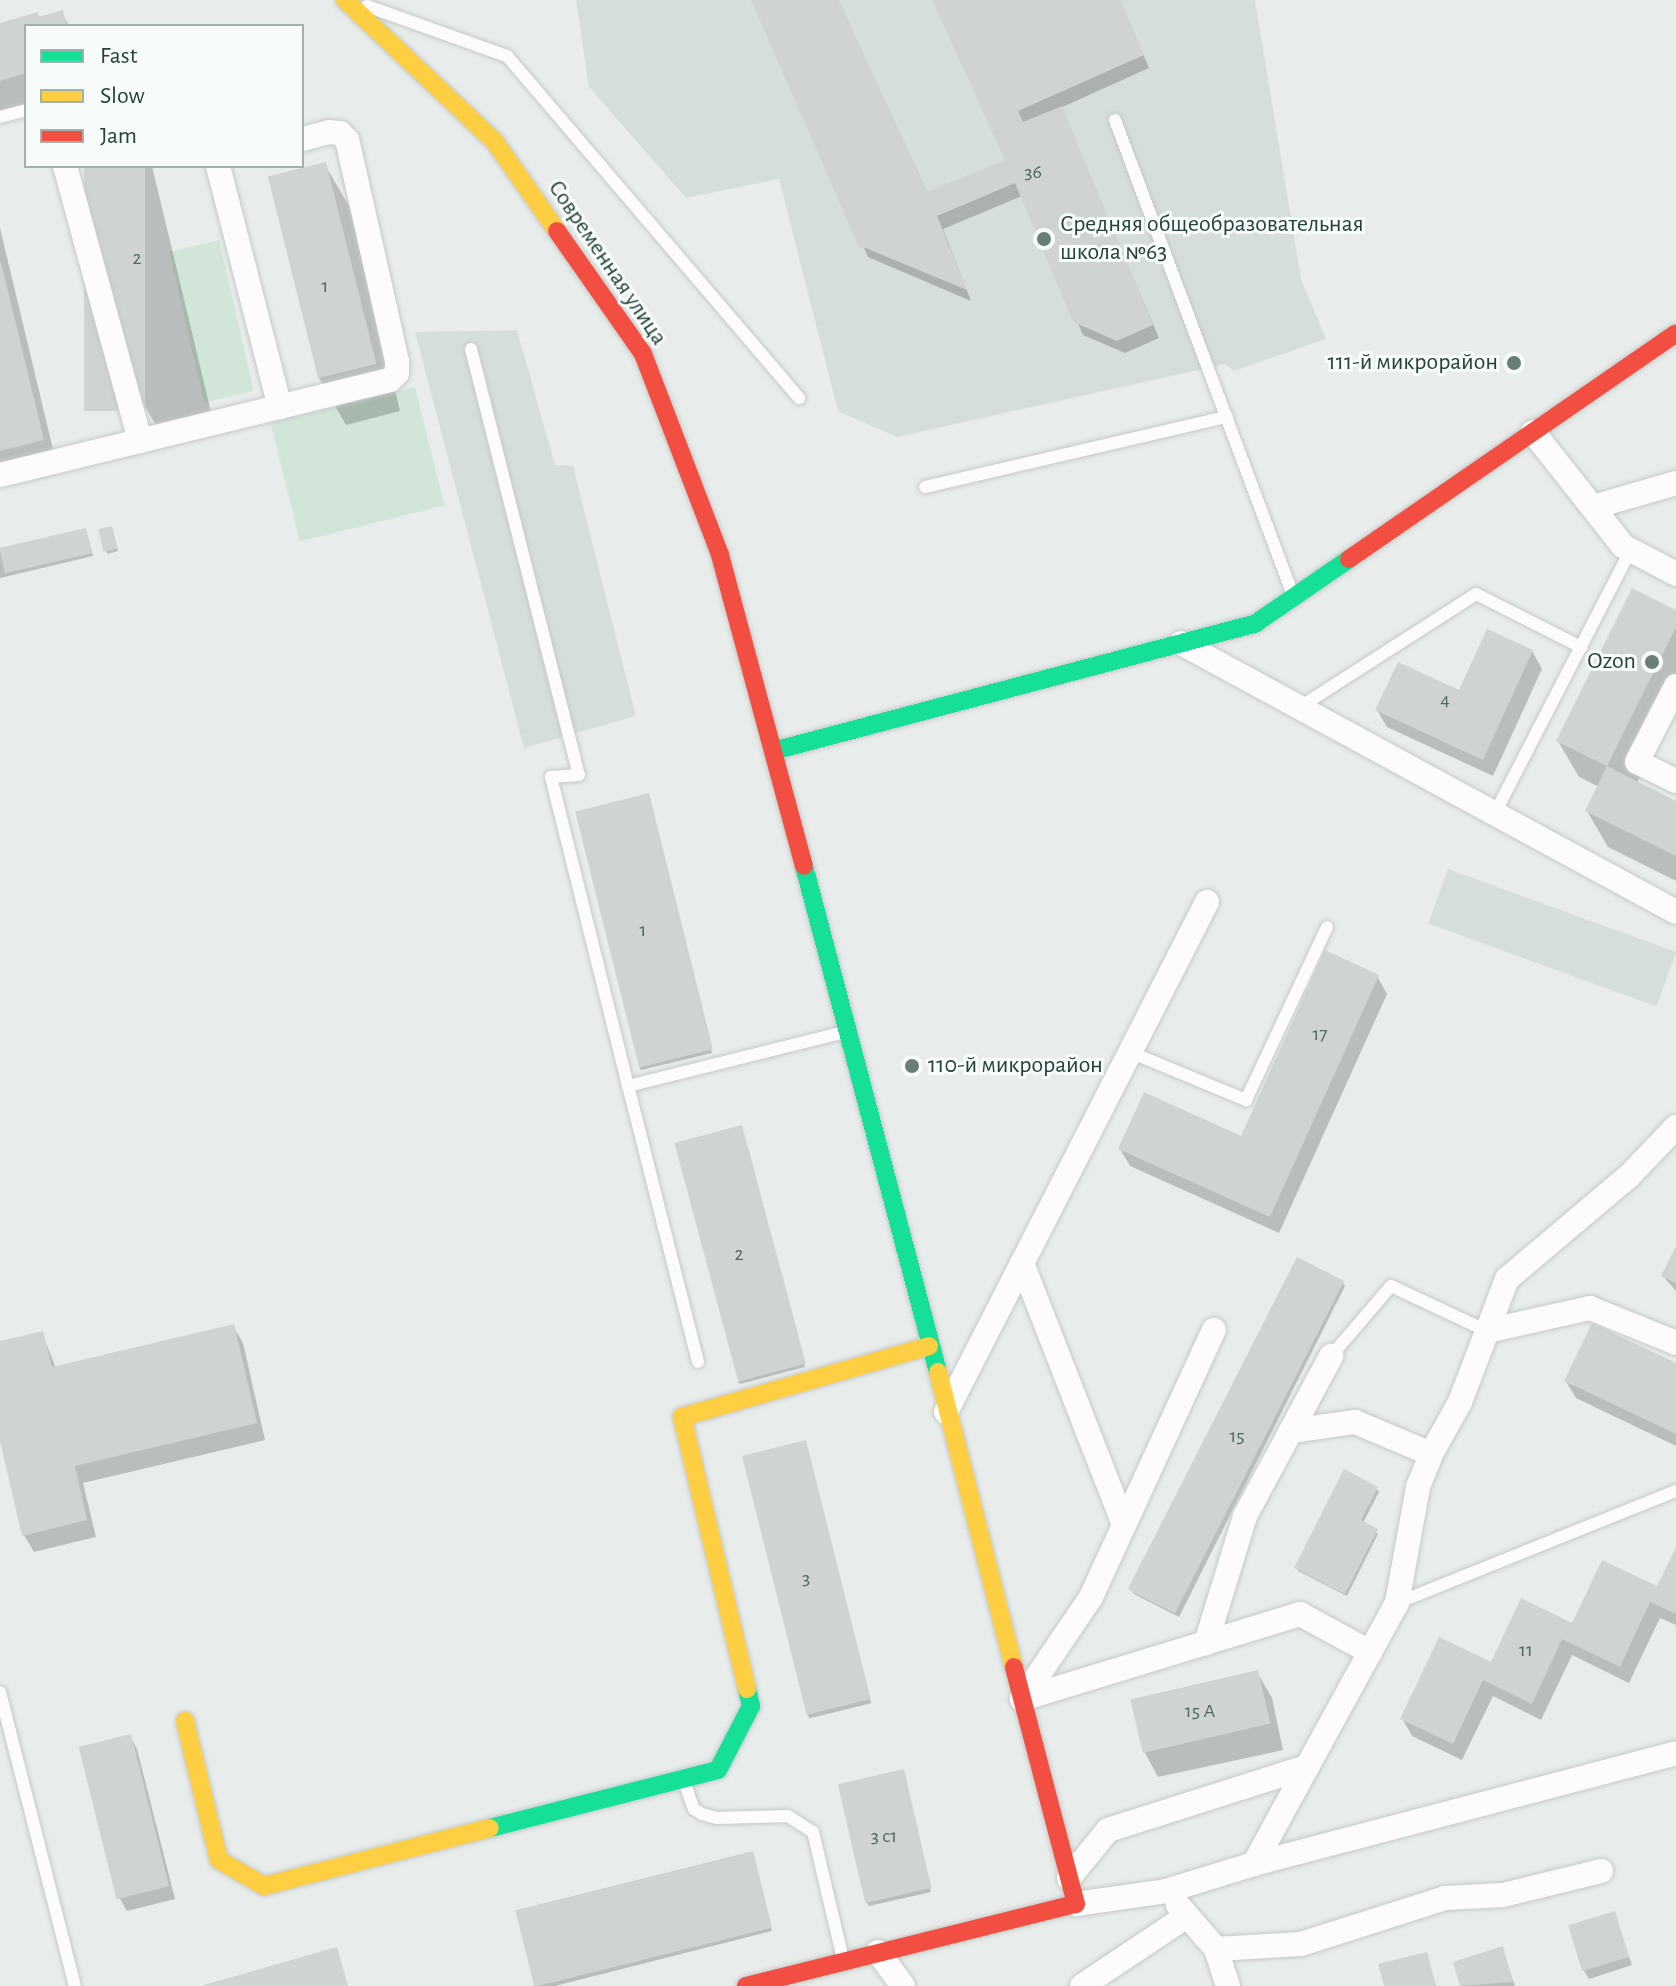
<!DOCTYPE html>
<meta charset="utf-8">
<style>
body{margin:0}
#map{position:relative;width:1676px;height:1986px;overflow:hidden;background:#e8edeb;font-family:"Alegreya Sans",sans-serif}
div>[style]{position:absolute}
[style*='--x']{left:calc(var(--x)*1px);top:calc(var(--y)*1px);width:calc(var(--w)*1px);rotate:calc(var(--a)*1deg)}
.built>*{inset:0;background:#d6dedb;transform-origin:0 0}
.green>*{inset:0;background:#d1e6d8;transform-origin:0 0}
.shadow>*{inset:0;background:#0003;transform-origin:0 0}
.building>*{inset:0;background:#cfd4d2;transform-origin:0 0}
.roads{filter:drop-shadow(0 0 2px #c5cac8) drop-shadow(0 0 2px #c5cac8)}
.lane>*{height:12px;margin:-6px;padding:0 6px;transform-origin:6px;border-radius:6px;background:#fcfcfc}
.street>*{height:24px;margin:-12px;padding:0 12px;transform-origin:12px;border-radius:12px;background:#fcfcfc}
.fast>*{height:18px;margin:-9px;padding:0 9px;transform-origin:9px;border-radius:9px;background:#16e098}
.slow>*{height:18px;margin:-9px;padding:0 9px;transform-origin:9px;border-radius:9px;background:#ffcf43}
.jam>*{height:18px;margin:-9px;padding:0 9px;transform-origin:9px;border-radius:9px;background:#f24e42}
.dots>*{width:22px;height:22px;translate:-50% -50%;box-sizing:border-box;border:4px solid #f7fbf9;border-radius:50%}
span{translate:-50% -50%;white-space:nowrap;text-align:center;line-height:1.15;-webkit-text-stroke:6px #f7fbf9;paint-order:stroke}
.number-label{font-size:20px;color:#506761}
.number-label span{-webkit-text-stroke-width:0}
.poi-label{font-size:24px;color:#24423a}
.left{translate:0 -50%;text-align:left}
.right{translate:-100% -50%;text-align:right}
.street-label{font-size:24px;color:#24423a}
.legend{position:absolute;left:24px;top:24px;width:280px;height:144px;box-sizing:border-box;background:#f7fbf9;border:2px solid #a3b1ad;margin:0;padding:10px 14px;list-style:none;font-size:24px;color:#24423a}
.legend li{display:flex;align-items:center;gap:16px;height:40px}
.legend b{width:40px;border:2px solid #a3b1ad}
</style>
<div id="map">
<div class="built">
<div style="clip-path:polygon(576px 0,1255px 0,1301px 279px,1326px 339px,1234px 371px,1225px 364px,897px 437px,838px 411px,779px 179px,686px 198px,589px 87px)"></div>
<div style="clip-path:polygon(517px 330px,555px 465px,573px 466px,636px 716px,524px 748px,415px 332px)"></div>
<div style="left:1448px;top:869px;width:243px;height:58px;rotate:20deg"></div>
</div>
<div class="green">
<div style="left:219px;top:240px;width:155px;height:51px;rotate:77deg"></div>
<div style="left:415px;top:387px;width:122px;height:149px;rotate:76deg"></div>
</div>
<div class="shadow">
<div style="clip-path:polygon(753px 0,838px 0,928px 194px,1008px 161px,934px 0,1120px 0,1149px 68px,1060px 108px,1159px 338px,1125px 353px,1083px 335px,1022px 196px,943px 229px,971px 301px,868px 257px)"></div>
<div style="clip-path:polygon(62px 12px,69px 26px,26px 26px,26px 115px,0 123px,0 25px)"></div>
<div style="clip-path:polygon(325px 165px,352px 211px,400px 411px,346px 425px,319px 378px)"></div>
<div style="clip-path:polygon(86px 166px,152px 166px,212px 416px,158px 429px,143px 403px)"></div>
<div style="clip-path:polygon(0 228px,57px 466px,0 474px)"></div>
<div style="clip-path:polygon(113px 531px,118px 551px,108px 554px,106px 551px)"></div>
<div style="clip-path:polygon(87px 533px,93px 556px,0 578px,0 551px)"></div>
<div style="clip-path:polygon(1676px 612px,1676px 704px,1637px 783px,1676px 803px,1676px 881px,1608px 847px,1587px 811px,1599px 787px,1579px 777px,1558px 741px)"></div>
<div style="clip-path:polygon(1532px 651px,1542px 669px,1493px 776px,1387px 727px,1377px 710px,1460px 693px)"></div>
<div style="clip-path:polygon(650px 798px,712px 1053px,641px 1070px,639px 1067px)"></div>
<div style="clip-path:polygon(1377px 976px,1387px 994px,1279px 1233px,1130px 1166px,1120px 1149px,1242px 1139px)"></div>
<div style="clip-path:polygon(743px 1131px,805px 1367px,740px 1384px,738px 1381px)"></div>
<div style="clip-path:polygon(1676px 1251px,1676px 1291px,1663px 1276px)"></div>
<div style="clip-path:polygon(1343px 1283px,1345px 1286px,1179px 1617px,1134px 1594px,1132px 1591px)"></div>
<div style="clip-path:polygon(233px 1326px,243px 1343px,265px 1440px,83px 1483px,96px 1537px,34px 1552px,24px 1535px,0 1432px,0 1343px,42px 1333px,56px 1368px)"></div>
<div style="clip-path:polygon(1676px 1365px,1676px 1446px,1576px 1398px,1566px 1381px)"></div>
<div style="left:807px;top:1446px;width:265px;height:64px;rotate:76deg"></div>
<div style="clip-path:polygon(1377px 1489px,1379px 1492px,1363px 1523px,1378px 1534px,1347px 1596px,1298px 1571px,1296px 1568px)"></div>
<div style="clip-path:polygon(1676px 1552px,1676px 1625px,1660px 1618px,1629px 1683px,1572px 1655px,1541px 1720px,1493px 1696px,1462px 1760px,1412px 1736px,1402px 1718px,1491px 1664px,1658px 1589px)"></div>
<div style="clip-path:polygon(1257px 1672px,1272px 1698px,1283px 1750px,1158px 1777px,1144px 1751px)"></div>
<div style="clip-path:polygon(130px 1736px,137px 1749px,175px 1899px,127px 1911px,120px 1899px)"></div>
<div style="clip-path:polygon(904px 1775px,931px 1892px,869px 1906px,867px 1903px)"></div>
<div style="clip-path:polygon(754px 1856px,772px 1931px,555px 1986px,536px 1986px,517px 1912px)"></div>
<div style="clip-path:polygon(1614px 1913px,1632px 1965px,1589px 1979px,1584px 1971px)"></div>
<div style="clip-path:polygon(1502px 1949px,1515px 1986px,1462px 1986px,1455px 1963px)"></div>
</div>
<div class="building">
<div style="clip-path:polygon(751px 0,839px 0,927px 192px,1005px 160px,932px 0,1120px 0,1144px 55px,1018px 111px,1023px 122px,1062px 106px,1153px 325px,1117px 341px,1073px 322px,1015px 183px,937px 216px,967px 290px,858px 245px)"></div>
<div style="clip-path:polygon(63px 10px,67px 26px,26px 26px,26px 73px,0 81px,0 23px,38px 12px,39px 17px)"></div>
<div style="left:326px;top:162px;width:208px;height:60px;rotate:76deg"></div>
<div style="left:84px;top:166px;width:61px;height:245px"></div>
<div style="clip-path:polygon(1px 262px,44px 440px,0 451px,0 263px)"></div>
<div style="left:112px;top:526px;width:23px;height:14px;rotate:77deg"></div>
<div style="left:86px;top:528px;width:26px;height:89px;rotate:77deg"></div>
<div style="clip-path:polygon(1632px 588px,1676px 610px,1676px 627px,1607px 766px,1556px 741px)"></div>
<div style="clip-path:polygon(1487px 629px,1533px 650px,1483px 760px,1375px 710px,1398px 662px,1459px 690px)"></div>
<div style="clip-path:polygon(1607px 766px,1676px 801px,1676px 856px,1585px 811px)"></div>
<div style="left:649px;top:793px;width:264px;height:76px;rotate:76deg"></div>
<div style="clip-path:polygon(1325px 950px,1379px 975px,1270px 1217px,1118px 1149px,1144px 1092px,1241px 1136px)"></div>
<div style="left:742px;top:1125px;width:247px;height:70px;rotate:75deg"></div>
<div style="clip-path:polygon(1676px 1246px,1676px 1283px,1661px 1276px)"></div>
<div style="left:1297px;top:1257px;width:53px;height:373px;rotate:27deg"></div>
<div style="clip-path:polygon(1592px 1323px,1676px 1363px,1676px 1434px,1564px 1381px)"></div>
<div style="clip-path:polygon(234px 1324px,257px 1423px,75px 1466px,87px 1520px,22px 1536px,0 1441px,0 1341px,43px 1331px,52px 1367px)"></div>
<div style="left:806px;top:1440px;width:267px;height:66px;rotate:76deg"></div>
<div style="clip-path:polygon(1344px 1469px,1378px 1487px,1361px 1520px,1378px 1529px,1345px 1594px,1294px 1568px)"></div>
<div style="clip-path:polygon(1676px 1547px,1676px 1614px,1650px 1602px,1620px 1667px,1562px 1639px,1532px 1704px,1483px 1680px,1453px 1744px,1400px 1719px,1439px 1637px,1491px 1662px,1521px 1598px,1572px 1623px,1602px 1560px,1657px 1586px)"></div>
<div style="left:1258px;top:1670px;width:55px;height:131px;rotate:77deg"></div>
<div style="left:131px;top:1734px;width:157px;height:54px;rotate:76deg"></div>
<div style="left:904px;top:1769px;width:122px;height:68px;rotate:77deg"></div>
<div style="left:753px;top:1851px;width:79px;height:245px;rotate:76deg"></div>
<div style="left:1615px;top:1911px;width:48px;height:49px;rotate:73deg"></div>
<div style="clip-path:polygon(1503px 1946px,1513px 1982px,1460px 1986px,1453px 1962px)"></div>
<div style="clip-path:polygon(337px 1947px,348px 1986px,204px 1986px,204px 1985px)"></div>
<div style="clip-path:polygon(1427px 1952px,1436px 1986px,1384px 1986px,1378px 1964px)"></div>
</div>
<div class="roads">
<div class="lane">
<div style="--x:367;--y:6;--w:149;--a:19.7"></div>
<div style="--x:507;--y:56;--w:450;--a:49.5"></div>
<div style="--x:0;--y:117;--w:27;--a:-15"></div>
<div style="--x:1115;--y:120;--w:507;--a:69.46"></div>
<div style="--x:471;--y:349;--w:439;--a:75.8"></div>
<div style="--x:579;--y:775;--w:28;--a:176"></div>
<div style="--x:551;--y:777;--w:318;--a:76"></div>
<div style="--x:925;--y:487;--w:310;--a:-13.1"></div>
<div style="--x:1300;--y:707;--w:209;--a:-32.7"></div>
<div style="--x:1476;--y:594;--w:118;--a:26.8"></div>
<div style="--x:1495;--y:813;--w:297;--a:-62.7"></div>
<div style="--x:1130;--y:1052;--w:126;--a:22.5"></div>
<div style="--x:1246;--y:1100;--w:191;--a:-64.9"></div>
<div style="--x:1331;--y:1356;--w:92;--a:-49.4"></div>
<div style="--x:1391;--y:1286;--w:106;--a:25.1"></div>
<div style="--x:698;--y:1362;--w:285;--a:-104.2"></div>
<div style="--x:628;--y:1086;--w:224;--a:-14"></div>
<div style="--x:1397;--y:1603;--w:301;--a:-21.9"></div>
<div style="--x:0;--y:1692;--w:303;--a:75.7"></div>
<div style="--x:684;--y:1782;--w:29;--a:70"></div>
<div style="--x:694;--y:1809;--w:9;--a:32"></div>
<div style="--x:702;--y:1814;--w:16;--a:15"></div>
<div style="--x:717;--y:1818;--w:71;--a:-1.6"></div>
<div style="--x:788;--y:1816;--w:30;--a:33"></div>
<div style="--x:813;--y:1832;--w:130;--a:76.7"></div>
</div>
<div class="street">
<div style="--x:65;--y:166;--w:285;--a:74.7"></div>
<div style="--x:218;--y:166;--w:249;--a:75.6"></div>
<div style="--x:1533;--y:432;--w:145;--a:51.7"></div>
<div style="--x:1623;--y:546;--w:60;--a:27.8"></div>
<div style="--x:0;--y:475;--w:401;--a:-13.7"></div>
<div style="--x:390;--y:380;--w:10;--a:-45"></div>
<div style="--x:397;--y:373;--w:12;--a:-90"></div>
<div style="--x:397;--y:361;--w:227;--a:-102.7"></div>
<div style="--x:347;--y:140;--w:10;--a:-135"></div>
<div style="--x:340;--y:133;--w:11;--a:-175"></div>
<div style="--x:329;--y:132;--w:28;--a:165"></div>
<div style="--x:1593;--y:507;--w:86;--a:-16.1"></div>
<div style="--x:1181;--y:643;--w:563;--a:28.52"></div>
<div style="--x:1676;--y:686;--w:85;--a:117.2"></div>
<div style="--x:1637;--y:762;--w:43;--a:26"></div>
<div style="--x:1022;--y:1263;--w:281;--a:68.7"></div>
<div style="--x:1487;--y:1331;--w:106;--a:-12.6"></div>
<div style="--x:1590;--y:1308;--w:93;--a:22.1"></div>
<div style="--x:946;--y:1412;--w:573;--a:-62.9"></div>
<div style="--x:1291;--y:1431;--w:65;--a:-8"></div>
<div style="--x:1355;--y:1422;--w:82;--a:22.8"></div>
<div style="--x:1206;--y:1643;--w:133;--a:-72.9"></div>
<div style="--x:1245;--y:1516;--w:182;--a:-61.7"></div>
<div style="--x:1022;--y:1699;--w:123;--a:-55.9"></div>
<div style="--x:1091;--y:1597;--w:294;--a:-65.3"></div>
<div style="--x:1022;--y:1699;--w:291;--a:-17"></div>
<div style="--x:1300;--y:1614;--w:80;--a:28.5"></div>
<div style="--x:1254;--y:1864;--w:298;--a:-61.3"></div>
<div style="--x:1397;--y:1603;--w:118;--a:-79.7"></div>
<div style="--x:1418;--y:1487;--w:35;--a:-68"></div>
<div style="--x:1431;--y:1454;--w:60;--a:-60.9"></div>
<div style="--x:1460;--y:1402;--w:132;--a:-69.1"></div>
<div style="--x:1507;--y:1279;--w:160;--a:-40.2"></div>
<div style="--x:1629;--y:1176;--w:68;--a:-46.2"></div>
<div style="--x:1069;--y:1878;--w:62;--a:-50.9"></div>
<div style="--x:1108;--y:1830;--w:209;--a:-17.6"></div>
<div style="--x:1076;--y:1904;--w:91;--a:-8.2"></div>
<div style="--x:1166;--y:1891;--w:92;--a:-17.1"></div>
<div style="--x:1254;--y:1864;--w:436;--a:-14.7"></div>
<div style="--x:1178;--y:1905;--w:58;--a:49.2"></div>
<div style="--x:1216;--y:1949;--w:39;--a:72"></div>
<div style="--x:1216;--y:1949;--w:85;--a:-3.4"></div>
<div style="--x:1301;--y:1944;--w:151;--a:-17.7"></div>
<div style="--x:1445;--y:1898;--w:58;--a:-3"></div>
<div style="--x:1503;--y:1895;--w:101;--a:-13.8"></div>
<div style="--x:878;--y:1952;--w:42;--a:53.7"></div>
<div style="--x:1082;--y:1986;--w:126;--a:-33.7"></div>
</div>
<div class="fast">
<div style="--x:773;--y:751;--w:500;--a:-14.8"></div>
<div style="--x:1256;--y:623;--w:113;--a:-34.5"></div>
<div style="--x:804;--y:866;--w:523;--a:75.17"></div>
<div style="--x:490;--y:1828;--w:235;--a:-14.3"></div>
<div style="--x:718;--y:1770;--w:72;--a:-62.7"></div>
<div style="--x:751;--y:1706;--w:17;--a:-103"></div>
</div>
<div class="slow">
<div style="--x:345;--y:0;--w:207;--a:43.4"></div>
<div style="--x:495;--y:142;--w:108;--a:55.1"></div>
<div style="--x:938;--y:1372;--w:305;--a:75.6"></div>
<div style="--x:747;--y:1689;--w:280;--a:-103.4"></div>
<div style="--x:682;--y:1417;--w:257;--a:-16"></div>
<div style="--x:185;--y:1721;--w:143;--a:76.3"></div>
<div style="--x:219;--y:1860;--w:52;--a:30"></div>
<div style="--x:264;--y:1886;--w:233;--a:-14.4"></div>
</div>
<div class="jam">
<div style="--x:557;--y:231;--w:150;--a:55"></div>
<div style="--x:643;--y:354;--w:215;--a:69"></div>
<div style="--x:720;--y:555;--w:322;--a:74.9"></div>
<div style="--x:1349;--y:559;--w:397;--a:-34.6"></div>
<div style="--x:746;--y:1986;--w:340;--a:-14"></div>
<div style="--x:1076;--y:1904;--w:245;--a:-104.7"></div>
</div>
</div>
<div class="dots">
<div style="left:1044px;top:239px;background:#697e78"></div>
<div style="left:1514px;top:363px;background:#697e78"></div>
<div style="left:1652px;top:662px;background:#697e78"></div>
<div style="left:912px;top:1066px;background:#697e78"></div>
</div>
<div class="number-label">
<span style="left:1033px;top:172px">36</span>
<span style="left:137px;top:258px">2</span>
<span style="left:325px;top:286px">1</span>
<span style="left:1445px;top:700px">4</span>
<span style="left:643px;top:930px">1</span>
<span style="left:1320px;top:1034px">17</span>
<span style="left:739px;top:1254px">2</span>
<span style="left:1237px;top:1436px">15</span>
<span style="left:806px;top:1578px">3</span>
<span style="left:1526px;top:1650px">11</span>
<span style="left:1200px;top:1711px">15 А</span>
<span style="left:884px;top:1836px">3 с1</span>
</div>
<div class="poi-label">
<span class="left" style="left:1060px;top:239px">Средняя общеобразовательная<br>школа №63</span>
<span class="right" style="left:1498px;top:363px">111-й микрорайон</span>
<span class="right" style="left:1636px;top:662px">Ozon</span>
<span class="left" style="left:928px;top:1066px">110-й микрорайон</span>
</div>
<div class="street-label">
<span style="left:607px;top:263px;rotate:56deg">Современная улица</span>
</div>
<ul class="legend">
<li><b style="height:10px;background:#16e098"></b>Fast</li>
<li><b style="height:10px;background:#ffcf43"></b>Slow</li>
<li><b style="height:10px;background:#f24e42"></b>Jam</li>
</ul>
</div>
